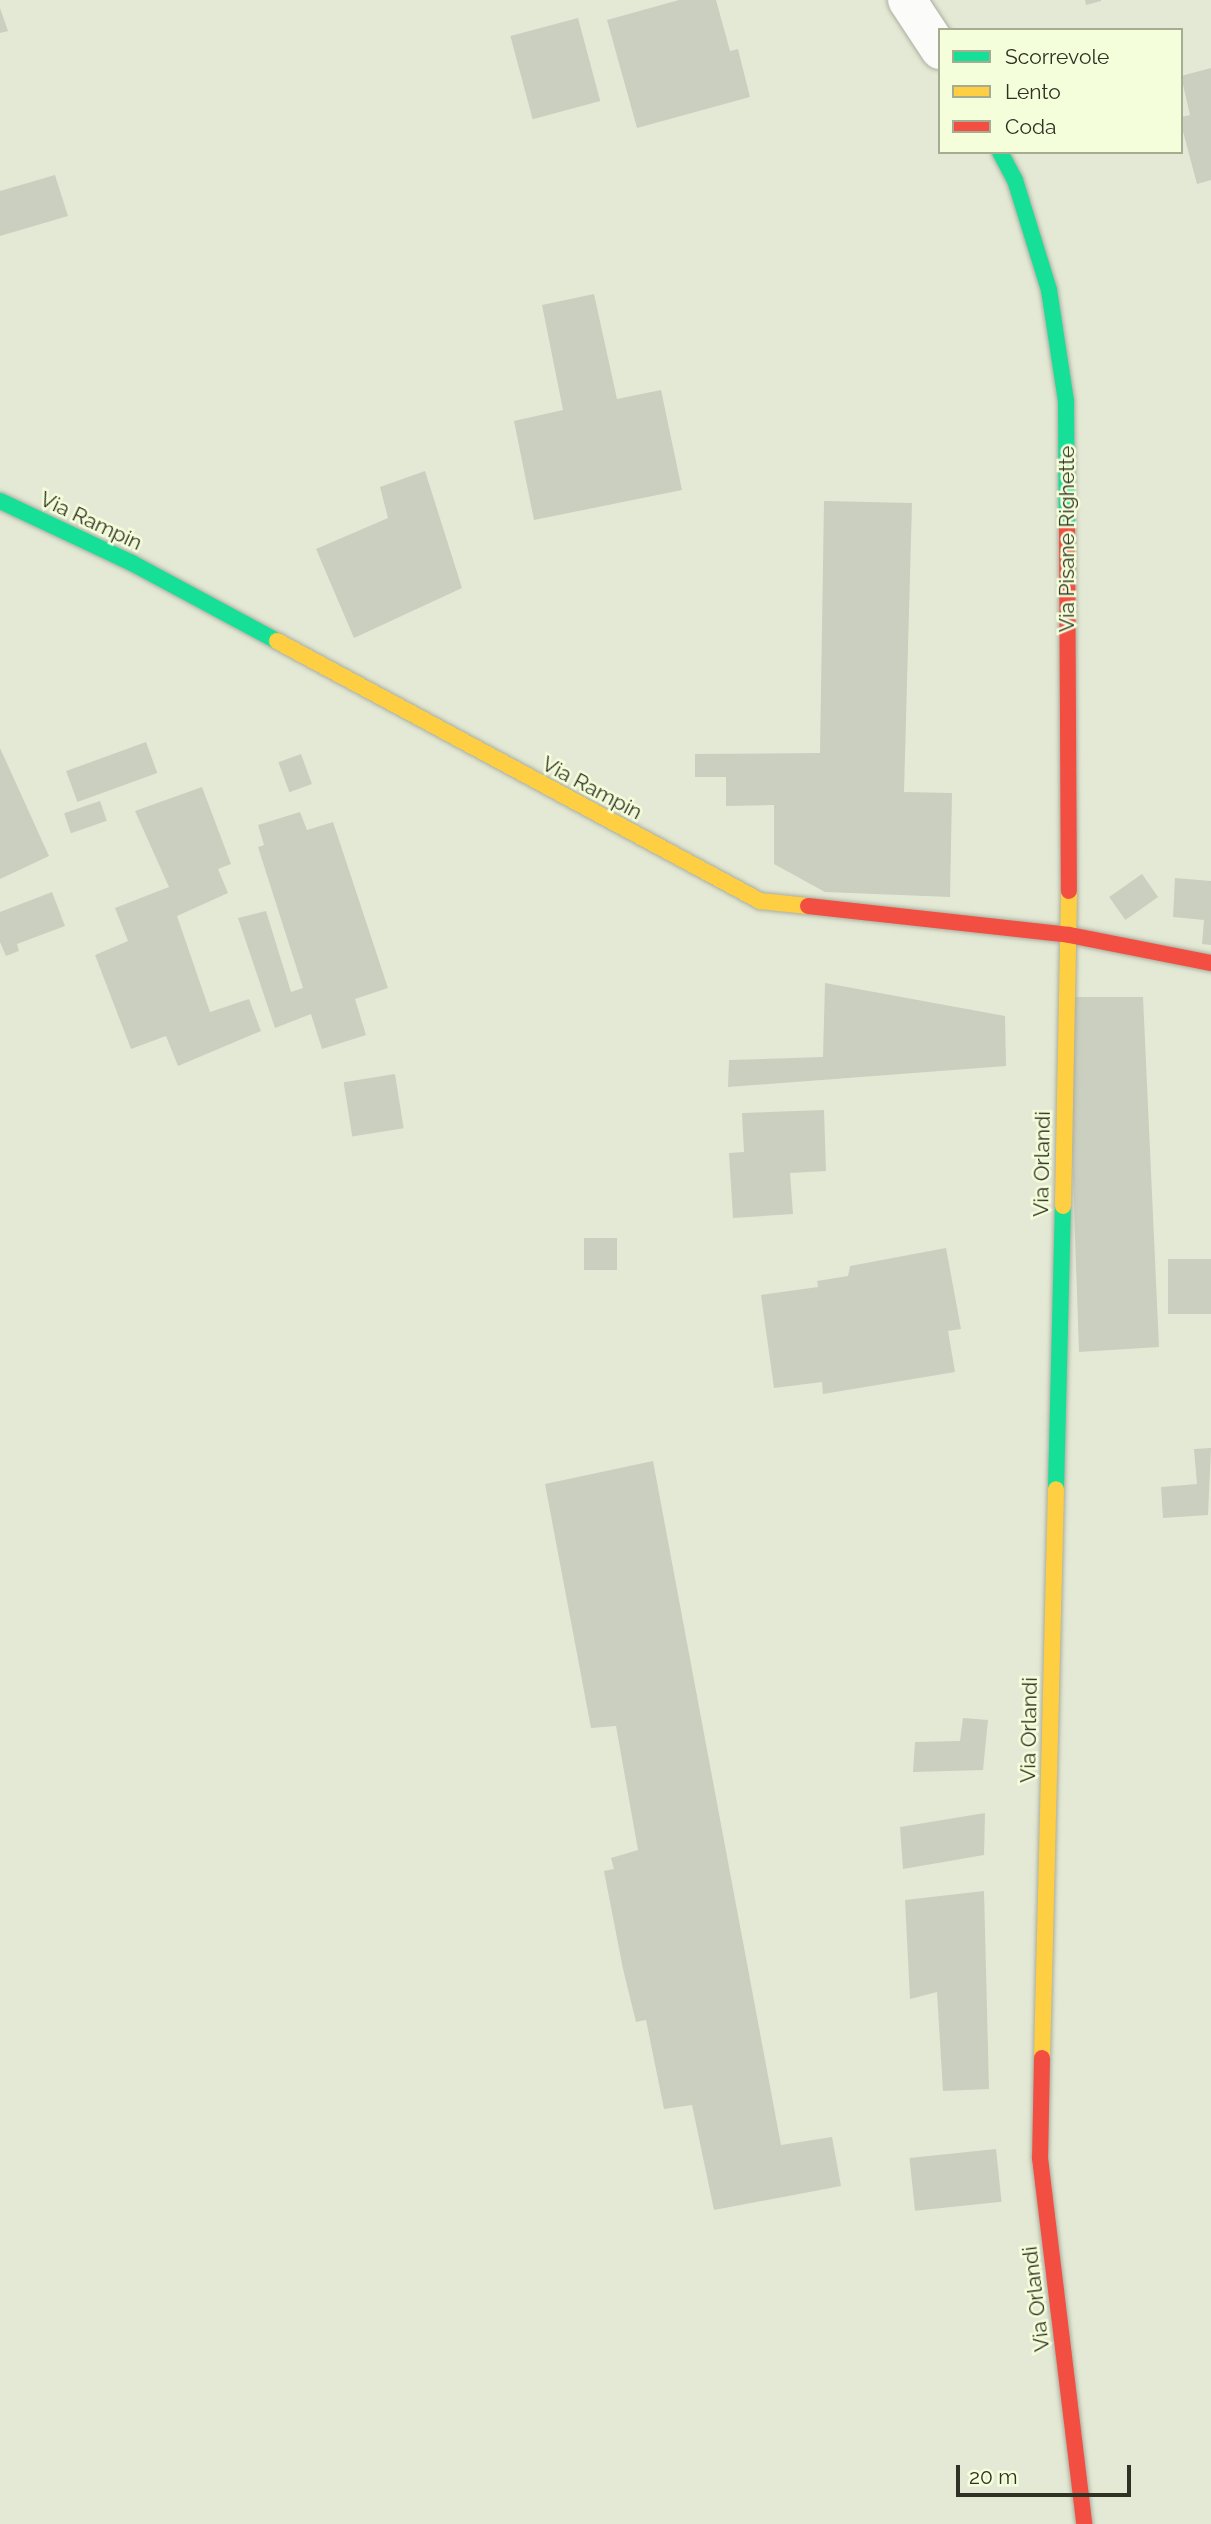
<!DOCTYPE html>
<style>
body{margin:0}
#map{position:relative;width:1211px;height:2524px;overflow:hidden;background:#e4e9d5;font-family:Raleway,sans-serif}
div>[style]{position:absolute}
[style*='--x']{left:calc(var(--x)*1px);top:calc(var(--y)*1px);width:calc(var(--w)*1px);rotate:calc(var(--a)*1deg)}
.building>*{inset:0;background:#cbcfbf;transform-origin:0 0}
.roads{filter:drop-shadow(0 0 2px #aaae9f) drop-shadow(0 0 2px #aaae9f)}
.street>*{height:38px;margin:-19px;padding:0 19px;transform-origin:19px;border-radius:19px;background:#fbfcf9}
.fast>*{height:16px;margin:-8px;padding:0 8px;transform-origin:8px;border-radius:8px;background:#16e098}
.slow>*{height:16px;margin:-8px;padding:0 8px;transform-origin:8px;border-radius:8px;background:#ffcf43}
.jam>*{height:16px;margin:-8px;padding:0 8px;transform-origin:8px;border-radius:8px;background:#f24e42}
span{translate:-50% -50%;white-space:nowrap;text-align:center;line-height:1.15;-webkit-text-stroke:5px #f5feda;paint-order:stroke}
.street-label{font-size:21px;color:#2e3123}
.legend{position:absolute;left:938px;top:28px;width:245px;height:126px;box-sizing:border-box;background:#f5feda;border:2px solid #a5ac91;margin:0;padding:9px 12px;list-style:none;font-size:21px;color:#2e3123}
.legend li{display:flex;align-items:center;gap:14px;height:35px}
.legend b{width:35px;border:2px solid #a5ac91}
.scale{position:absolute;left:956px;top:2465px;width:175px;height:32px;box-sizing:border-box;border:4px solid #2e3123;border-top:0;padding-left:9px;font-size:21px;line-height:24px;white-space:nowrap;color:#2e3123;-webkit-text-stroke:5px #f5feda;paint-order:stroke}
</style>
<div id="map">
<div class="building">
<div style="clip-path:polygon(679px 0,716px 0,730px 51px,738px 49px,750px 97px,637px 128px,607px 20px)"></div>
<div style="clip-path:polygon(1085px 0,1101px 0,1101px 1px,1086px 5px)"></div>
<div style="clip-path:polygon(0 8px,8px 31px,0 33px)"></div>
<div style="left:578px;top:18px;width:86px;height:70px;rotate:75deg"></div>
<div style="clip-path:polygon(1211px 68px,1211px 180px,1197px 184px,1181px 124px,1181px 117px,1190px 115px,1181px 76px)"></div>
<div style="clip-path:polygon(55px 175px,68px 216px,0 236px,0 191px)"></div>
<div style="clip-path:polygon(594px 294px,617px 399px,661px 390px,682px 490px,534px 520px,514px 421px,563px 410px,542px 305px)"></div>
<div style="clip-path:polygon(425px 471px,462px 588px,354px 638px,316px 549px,388px 518px,380px 487px)"></div>
<div style="clip-path:polygon(824px 501px,912px 503px,904px 792px,952px 793px,950px 897px,825px 892px,774px 864px,774px 805px,726px 806px,726px 777px,695px 777px,695px 754px,820px 753px)"></div>
<div style="left:146px;top:742px;width:33px;height:85px;rotate:70deg"></div>
<div style="clip-path:polygon(0 748px,49px 856px,0 879px)"></div>
<div style="left:301px;top:754px;width:32px;height:24px;rotate:70deg"></div>
<div style="clip-path:polygon(202px 787px,231px 864px,218px 869px,228px 893px,177px 916px,210px 1012px,249px 999px,261px 1031px,178px 1066px,166px 1036px,131px 1049px,95px 955px,128px 941px,115px 908px,169px 887px,135px 811px)"></div>
<div style="left:100px;top:801px;width:21px;height:38px;rotate:71deg"></div>
<div style="clip-path:polygon(300px 812px,307px 830px,333px 822px,388px 988px,355px 999px,366px 1035px,322px 1049px,311px 1014px,275px 1028px,238px 918px,266px 911px,291px 992px,303px 988px,258px 847px,264px 845px,258px 825px)"></div>
<div style="left:1142px;top:874px;width:28px;height:40px;rotate:55deg"></div>
<div style="clip-path:polygon(1175px 878px,1211px 881px,1211px 945px,1202px 944px,1204px 920px,1173px 917px)"></div>
<div style="clip-path:polygon(52px 892px,65px 926px,17px 944px,19px 951px,6px 956px,0 942px,0 912px)"></div>
<div style="clip-path:polygon(825px 983px,1005px 1016px,1006px 1066px,728px 1087px,729px 1060px,823px 1057px)"></div>
<div style="clip-path:polygon(1072px 997px,1143px 997px,1159px 1347px,1079px 1352px,1071px 1119px)"></div>
<div style="left:395px;top:1074px;width:55px;height:52px;rotate:81deg"></div>
<div style="clip-path:polygon(824px 1110px,826px 1171px,790px 1173px,793px 1214px,733px 1218px,729px 1153px,744px 1152px,742px 1113px)"></div>
<div style="left:617px;top:1238px;width:32px;height:33px;rotate:90deg"></div>
<div style="clip-path:polygon(946px 1248px,961px 1329px,948px 1331px,955px 1372px,823px 1394px,822px 1382px,774px 1388px,761px 1295px,818px 1287px,817px 1281px,848px 1276px,850px 1266px)"></div>
<div style="left:1211px;top:1259px;width:55px;height:43px;rotate:90deg"></div>
<div style="clip-path:polygon(1211px 1448px,1208px 1515px,1163px 1518px,1161px 1487px,1197px 1484px,1194px 1449px)"></div>
<div style="clip-path:polygon(653px 1461px,781px 2145px,832px 2137px,841px 2186px,714px 2210px,692px 2105px,664px 2109px,646px 2020px,636px 2022px,623px 1969px,604px 1871px,614px 1869px,611px 1858px,638px 1850px,616px 1726px,591px 1728px,545px 1484px)"></div>
<div style="clip-path:polygon(963px 1718px,988px 1720px,983px 1770px,913px 1772px,915px 1742px,960px 1741px)"></div>
<div style="clip-path:polygon(985px 1813px,984px 1855px,903px 1869px,900px 1827px)"></div>
<div style="clip-path:polygon(984px 1891px,989px 2089px,943px 2091px,937px 1992px,910px 1999px,905px 1900px)"></div>
<div style="left:996px;top:2149px;width:53px;height:87px;rotate:84deg"></div>
</div>
<div class="roads">
<div class="street">
<div style="--x:907;--y:0;--w:60;--a:56.6"></div>
</div>
<div class="fast">
<div style="--x:1000;--y:152;--w:32;--a:62"></div>
<div style="--x:1015;--y:180;--w:115;--a:72.8"></div>
<div style="--x:1049;--y:290;--w:112;--a:81.3"></div>
<div style="--x:1066;--y:401;--w:129;--a:89.6"></div>
<div style="--x:0;--y:501;--w:146;--a:25.2"></div>
<div style="--x:132;--y:563;--w:165;--a:28.3"></div>
<div style="--x:1056;--y:1489;--w:283;--a:-88.6"></div>
</div>
<div class="slow">
<div style="--x:277;--y:641;--w:549;--a:28.29"></div>
<div style="--x:760;--y:901;--w:48;--a:5.9"></div>
<div style="--x:1063;--y:1206;--w:315;--a:-88.9"></div>
<div style="--x:1042;--y:2058;--w:569;--a:-88.59"></div>
</div>
<div class="jam">
<div style="--x:1067;--y:530;--w:361;--a:89.7"></div>
<div style="--x:808;--y:906;--w:263;--a:6.3"></div>
<div style="--x:1069;--y:935;--w:145;--a:11.2"></div>
<div style="--x:1042;--y:2058;--w:100;--a:91.1"></div>
<div style="--x:1040;--y:2158;--w:369;--a:83.1"></div>
</div>
</div>
<div class="street-label">
<span style="left:91px;top:521px;rotate:25deg">Via Rampin</span>
<span style="left:1067px;top:539px;rotate:-90deg">Via Pisane Righette</span>
<span style="left:592px;top:788px;rotate:28deg">Via Rampin</span>
<span style="left:1042px;top:1164px;rotate:-89deg">Via Orlandi</span>
<span style="left:1029px;top:1730px;rotate:-89deg">Via Orlandi</span>
<span style="left:1036px;top:2299px;rotate:-97deg">Via Orlandi</span>
</div>
<ul class="legend">
<li><b style="height:9px;background:#16e098"></b>Scorrevole</li>
<li><b style="height:9px;background:#ffcf43"></b>Lento</li>
<li><b style="height:9px;background:#f24e42"></b>Coda</li>
</ul>
<div class="scale">20 m</div>
</div>
